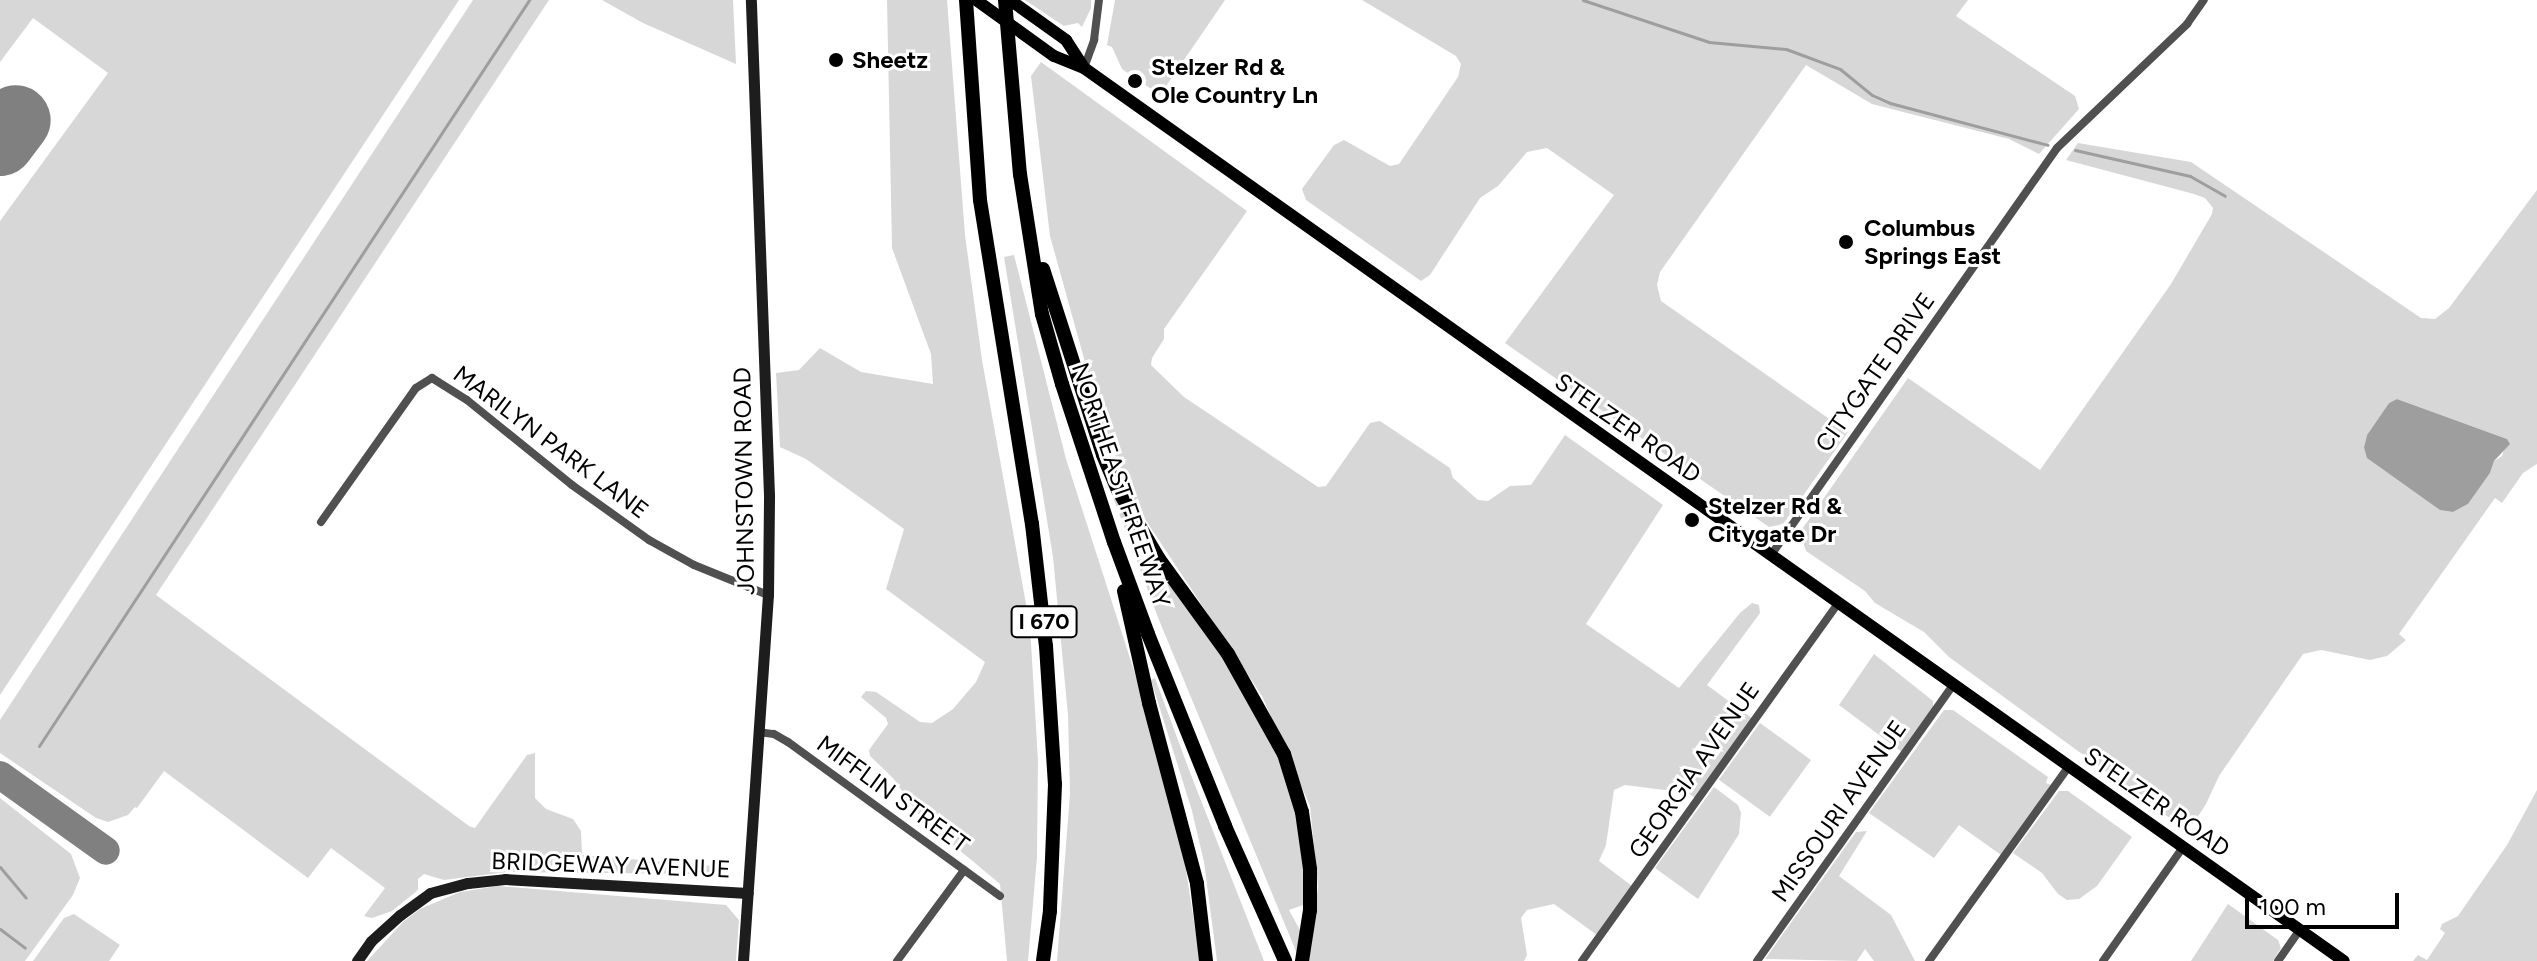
<!DOCTYPE html>
<style>
body{margin:0}
#map{position:relative;width:2537px;height:961px;overflow:hidden;background:#fff;font-family:Figtree,sans-serif}
div>[style]{position:absolute}
[style*='--x']{left:calc(var(--x)*1px);top:calc(var(--y)*1px);width:calc(var(--w)*1px);rotate:calc(var(--a)*1deg)}
.green>*{inset:0;background:#d7d7d7;transform-origin:0 0}
.water>*{inset:0;background:#9e9e9e}
.stream>*{height:3px;margin:-1.5px;padding:0 1.5px;transform-origin:1.5px;border-radius:1.5px;background:#9e9e9e}
.taxiway>*{height:28px;margin:-14px;padding:0 14px;transform-origin:14px;border-radius:14px;background:#808080}
.runway>*{height:70px;margin:-35px;padding:0 35px;transform-origin:35px;border-radius:35px;background:#808080}
.street>*{height:8px;margin:-4px;padding:0 4px;transform-origin:4px;border-radius:4px;background:#505050}
.secondary>*{height:11px;margin:-5.5px;padding:0 5.5px;transform-origin:5.5px;border-radius:5.5px;background:#1d1d1d}
.primary>*{height:12px;margin:-6px;padding:0 6px;transform-origin:6px;border-radius:6px;background:#000}
.highway>*{height:14px;margin:-7px;padding:0 7px;transform-origin:7px;border-radius:7px;background:#000}
.dots>*{width:22px;height:22px;translate:-50% -50%;box-sizing:border-box;border:4px solid #fff;border-radius:50%}
span{translate:-50% -50%;white-space:nowrap;text-align:center;line-height:1.15;-webkit-text-stroke:6px #fff;paint-order:stroke}
.shield-label span{padding:2px 6px;background:#fff;border:2px solid;border-radius:6px;-webkit-text-stroke-width:0}
.shield-label{font-size:22px;color:#000;font-weight:700}
.poi-label{font-size:24px;color:#000;font-weight:700}
.left{translate:0 -50%;text-align:left}
.street-label{font-size:24px;color:#000}
.scale{position:absolute;left:2245px;top:893px;width:154px;height:36px;box-sizing:border-box;border:4px solid #000;border-top:0;padding-left:10px;font-size:24px;line-height:28px;white-space:nowrap;color:#000;-webkit-text-stroke:6px #fff;paint-order:stroke}
</style>
<div id="map">
<div class="green">
<div style="clip-path:polygon(0 0,459px 0,0 695px,0 221px,108px 73px,33px 18px,0 62px)"></div>
<div style="clip-path:polygon(473px 0,549px 0,156px 595px,469px 826px,475px 828px,527px 755px,535px 753px,535px 798px,546px 809px,573px 819px,581px 831px,582px 855px,725px 867px,706px 874px,507px 872px,444px 880px,424px 874px,418px 879px,418px 890px,392px 911px,372px 918px,364px 916px,385px 888px,331px 848px,308px 878px,164px 771px,137px 808px,135px 807px,128px 815px,108px 822px,96px 818px,0 753px,0 720px)"></div>
<div style="clip-path:polygon(602px 0,733px 0,736px 64px,643px 23px)"></div>
<div style="clip-path:polygon(887px 0,947px 0,965px 235px,982px 360px,1030px 626px,1038px 761px,1037px 857px,1028px 961px,1007px 961px,1000px 884px,921px 818px,893px 778px,870px 756px,869px 750px,888px 724px,886px 718px,861px 697px,866px 691px,876px 692px,920px 722px,932px 723px,953px 709px,976px 682px,985px 662px,886px 589px,904px 529px,806px 459px,780px 447px,776px 373px,799px 370px,820px 348px,861px 372px,933px 384px,931px 354px,892px 248px)"></div>
<div style="clip-path:polygon(1025px 0,1091px 0,1091px 8px,1082px 27px,1078px 23px,1064px 26px)"></div>
<div style="clip-path:polygon(1115px 0,1225px 0,1160px 95px,1122px 69px,1112px 47px,1107px 45px)"></div>
<div style="clip-path:polygon(1362px 0,1968px 0,1956px 16px,2075px 96px,2079px 109px,2039px 154px,2009px 139px,1872px 104px,1806px 65px,1660px 272px,1657px 285px,1661px 301px,1848px 432px,1783px 524px,1769px 527px,1505px 343px,1614px 195px,1547px 148px,1527px 152px,1498px 186px,1480px 198px,1430px 275px,1421px 281px,1306px 200px,1302px 189px,1334px 145px,1344px 140px,1390px 166px,1399px 164px,1458px 77px,1461px 64px,1456px 56px)"></div>
<div style="clip-path:polygon(1041px 62px,1247px 211px,1164px 329px,1164px 339px,1152px 358px,1151px 365px,1184px 397px,1318px 487px,1326px 486px,1370px 423px,1380px 421px,1450px 468px,1453px 478px,1478px 500px,1488px 501px,1510px 486px,1531px 485px,1565px 435px,1663px 505px,1586px 624px,1679px 688px,1740px 613px,1752px 603px,1759px 605px,1760px 613px,1707px 685px,1753px 719px,1696px 799px,1688px 793px,1625px 785px,1614px 790px,1606px 845px,1599px 861px,1632px 886px,1597px 935px,1554px 904px,1527px 910px,1521px 918px,1527px 955px,1524px 961px,1300px 961px,1159px 620px,1113px 497px,1116px 496px,1219px 649px,1275px 746px,1297px 810px,1304px 877px,1303px 905px,1289px 910px,1311px 950px,1318px 886px,1310px 806px,1262px 696px,1139px 510px,1103px 427px,1050px 236px,1031px 76px)"></div>
<div style="clip-path:polygon(evenodd,2078px 143px,2191px 162px,2421px 318px,2435px 319px,2449px 308px,2537px 190px,2537px 464px,2523px 473px,2502px 503px,2495px 498px,2399px 634px,2406px 640px,2387px 656px,2370px 660px,2321px 650px,2303px 654px,2219px 776px,2206px 804px,2193px 824px,2178px 824px,1949px 657px,1924px 632px,1875px 603px,1865px 591px,1806px 551px,1800px 532px,1908px 378px,2040px 470px,2171px 284px,2212px 214px,2213px 208px,2205px 198px,2194px 194px,2066px 160px,2078px 143px,2397px 399px,2507px 439px,2502px 456px,2494px 461px,2490px 473px,2468px 504px,2453px 512px,2440px 510px,2364px 446px,2367px 435px,2389px 403px,2397px 399px)"></div>
<div style="clip-path:polygon(1014px 255px,1066px 459px,1145px 705px,1181px 838px,1200px 961px,1057px 961px,1070px 794px,1068px 715px,1053px 557px,1004px 257px)"></div>
<div style="clip-path:polygon(1874px 654px,1933px 701px,1933px 707px,1902px 752px,1839px 705px)"></div>
<div style="clip-path:polygon(1155px 678px,1191px 775px,1264px 961px,1217px 961px,1204px 862px,1192px 811px,1151px 680px)"></div>
<div style="clip-path:polygon(1944px 710px,1953px 710px,2048px 777px,2046px 783px,2051px 785px,2001px 855px,1959px 825px,1934px 858px,1869px 813px)"></div>
<div style="left:1760px;top:723px;width:63px;height:70px;rotate:36deg"></div>
<div style="clip-path:polygon(1714px 787px,1738px 805px,1741px 813px,1739px 834px,1698px 899px,1655px 868px)"></div>
<div style="clip-path:polygon(2537px 790px,2537px 961px,2413px 961px,2418px 955px,2427px 960px,2445px 933px,2440px 929px,2442px 924px,2458px 916px,2507px 845px)"></div>
<div style="clip-path:polygon(2059px 791px,2068px 791px,2132px 837px,2097px 886px,2079px 899px,2067px 900px,2058px 894px,2042px 873px,2013px 853px)"></div>
<div style="clip-path:polygon(0 798px,71px 854px,80px 878px,73px 895px,25px 961px,0 961px)"></div>
<div style="clip-path:polygon(1867px 831px,1839px 876px,1891px 915px,1915px 961px,1874px 961px,1865px 949px,1857px 961px,1765px 959px,1856px 832px)"></div>
<div style="clip-path:polygon(498px 886px,726px 905px,739px 920px,736px 961px,367px 961px,403px 922px,420px 909px,460px 892px)"></div>
<div style="clip-path:polygon(2228px 904px,2278px 940px,2281px 948px,2273px 961px,2191px 961px)"></div>
<div style="clip-path:polygon(74px 914px,120px 945px,109px 961px,33px 961px,64px 918px)"></div>
</div>
<div class="water">
<div style="clip-path:polygon(2397px 399px,2507px 439px,2510px 444px,2494px 461px,2490px 473px,2468px 504px,2453px 512px,2440px 510px,2367px 458px,2364px 447px,2367px 435px,2389px 403px)"></div>
</div>
<div class="stream">
<div style="--x:1583;--y:0;--w:133;--a:18.4"></div>
<div style="--x:1709;--y:42;--w:77;--a:5.2"></div>
<div style="--x:1786;--y:49;--w:58;--a:20.3"></div>
<div style="--x:1840;--y:69;--w:41;--a:39.1"></div>
<div style="--x:1872;--y:95;--w:20;--a:24"></div>
<div style="--x:1890;--y:103;--w:163;--a:14.9"></div>
<div style="--x:2075;--y:150;--w:118;--a:12.7"></div>
<div style="--x:2190;--y:176;--w:40;--a:29.7"></div>
<div style="--x:39;--y:746;--w:893;--a:-56.7"></div>
<div style="--x:0;--y:867;--w:40;--a:50"></div>
<div style="--x:0;--y:929;--w:31;--a:37"></div>
</div>
<div class="taxiway">
<div style="--x:0;--y:775;--w:130;--a:35.6"></div>
</div>
<div class="runway">
<div style="--x:0;--y:141;--w:26;--a:-53"></div>
</div>
<div class="street">
<div style="--x:1084;--y:68;--w:30;--a:-70"></div>
<div style="--x:1094;--y:40;--w:40;--a:-82.9"></div>
<div style="--x:321;--y:522;--w:164;--a:-54.7"></div>
<div style="--x:416;--y:388;--w:19;--a:-32"></div>
<div style="--x:432;--y:378;--w:41;--a:32.2"></div>
<div style="--x:467;--y:400;--w:135;--a:39"></div>
<div style="--x:572;--y:485;--w:95;--a:35.5"></div>
<div style="--x:649;--y:540;--w:51;--a:29.1"></div>
<div style="--x:694;--y:565;--w:80;--a:22.1"></div>
<div style="--x:1771;--y:555;--w:497;--a:-54.9"></div>
<div style="--x:2057;--y:148;--w:180;--a:-43.6"></div>
<div style="--x:2187;--y:24;--w:29;--a:-55"></div>
<div style="--x:759;--y:732;--w:15;--a:8"></div>
<div style="--x:774;--y:734;--w:16;--a:30"></div>
<div style="--x:788;--y:742;--w:262;--a:36"></div>
<div style="--x:897;--y:961;--w:113;--a:-53.6"></div>
<div style="--x:1582;--y:961;--w:440;--a:-54.4"></div>
<div style="--x:1757;--y:961;--w:339;--a:-54.6"></div>
<div style="--x:1929;--y:961;--w:240;--a:-54.3"></div>
<div style="--x:2103;--y:961;--w:139;--a:-54.9"></div>
<div style="--x:2278;--y:961;--w:38;--a:-55"></div>
</div>
<div class="secondary">
<div style="--x:357;--y:961;--w:24;--a:-55"></div>
<div style="--x:371;--y:941;--w:39;--a:-42"></div>
<div style="--x:400;--y:915;--w:37;--a:-36"></div>
<div style="--x:430;--y:893;--w:39;--a:-15"></div>
<div style="--x:468;--y:883;--w:37;--a:-6"></div>
<div style="--x:505;--y:879;--w:243;--a:3.3"></div>
<div style="--x:743;--y:961;--w:367;--a:-86.1"></div>
<div style="--x:768;--y:595;--w:100;--a:-89.4"></div>
<div style="--x:769;--y:495;--w:495;--a:-92.1"></div>
</div>
<div class="primary">
<div style="--x:976;--y:0;--w:96;--a:35.7"></div>
<div style="--x:1054;--y:56;--w:32;--a:22"></div>
<div style="--x:1084;--y:68;--w:1544;--a:35.33"></div>
<div style="--x:1010;--y:0;--w:69;--a:35.5"></div>
<div style="--x:1066;--y:40;--w:33;--a:57"></div>
</div>
<div class="highway">
<div style="--x:966;--y:0;--w:200;--a:86"></div>
<div style="--x:980;--y:200;--w:328;--a:80.9"></div>
<div style="--x:1032;--y:524;--w:123;--a:83.5"></div>
<div style="--x:1046;--y:646;--w:138;--a:86.3"></div>
<div style="--x:1055;--y:784;--w:127;--a:92.3"></div>
<div style="--x:1050;--y:911;--w:50;--a:98"></div>
<div style="--x:1005;--y:0;--w:175;--a:85.1"></div>
<div style="--x:1020;--y:174;--w:142;--a:81.1"></div>
<div style="--x:1042;--y:314;--w:73;--a:74.1"></div>
<div style="--x:1062;--y:384;--w:166;--a:71.8"></div>
<div style="--x:1114;--y:542;--w:98;--a:69.7"></div>
<div style="--x:1148;--y:634;--w:207;--a:68.1"></div>
<div style="--x:1225;--y:826;--w:148;--a:66"></div>
<div style="--x:1043;--y:269;--w:195;--a:72.1"></div>
<div style="--x:1103;--y:455;--w:38;--a:67"></div>
<div style="--x:1118;--y:490;--w:80;--a:59.3"></div>
<div style="--x:1159;--y:559;--w:117;--a:54"></div>
<div style="--x:1228;--y:654;--w:115;--a:60.8"></div>
<div style="--x:1284;--y:754;--w:61;--a:72.8"></div>
<div style="--x:1302;--y:812;--w:58;--a:82"></div>
<div style="--x:1310;--y:869;--w:41;--a:90"></div>
<div style="--x:1310;--y:910;--w:52;--a:98.9"></div>
<div style="--x:1124;--y:591;--w:115;--a:77.4"></div>
<div style="--x:1149;--y:703;--w:187;--a:75.1"></div>
<div style="--x:1197;--y:884;--w:78;--a:83.3"></div>
</div>
<div class="dots">
<div style="left:836px;top:60px;background:#000"></div>
<div style="left:1135px;top:81px;background:#000"></div>
<div style="left:1846px;top:242px;background:#000"></div>
<div style="left:1692px;top:520px;background:#000"></div>
</div>
<div class="shield-label">
<span style="left:1044px;top:622px">I 670</span>
</div>
<div class="poi-label">
<span class="left" style="left:852px;top:60px">Sheetz</span>
<span class="left" style="left:1151px;top:81px">Stelzer Rd &amp;<br>Ole Country Ln</span>
<span class="left" style="left:1864px;top:242px">Columbus<br>Springs East</span>
<span class="left" style="left:1708px;top:520px">Stelzer Rd &amp;<br>Citygate Dr</span>
</div>
<div class="street-label">
<span style="left:1875px;top:372px;rotate:-55deg">CITYGATE DRIVE</span>
<span style="left:1628px;top:428px;rotate:35deg">STELZER ROAD</span>
<span style="left:551px;top:442px;rotate:37deg">MARILYN PARK LANE</span>
<span style="left:744px;top:481px;rotate:-91deg">JOHNSTOWN ROAD</span>
<span style="left:1121px;top:485px;rotate:71deg">NORTHEAST FREEWAY</span>
<span style="left:1694px;top:770px;rotate:-55deg">GEORGIA AVENUE</span>
<span style="left:893px;top:794px;rotate:36deg">MIFFLIN STREET</span>
<span style="left:2157px;top:802px;rotate:35deg">STELZER ROAD</span>
<span style="left:1839px;top:811px;rotate:-55deg">MISSOURI AVENUE</span>
<span style="left:611px;top:865px;rotate:2deg">BRIDGEWAY AVENUE</span>
</div>
<div class="scale">100 m</div>
</div>
